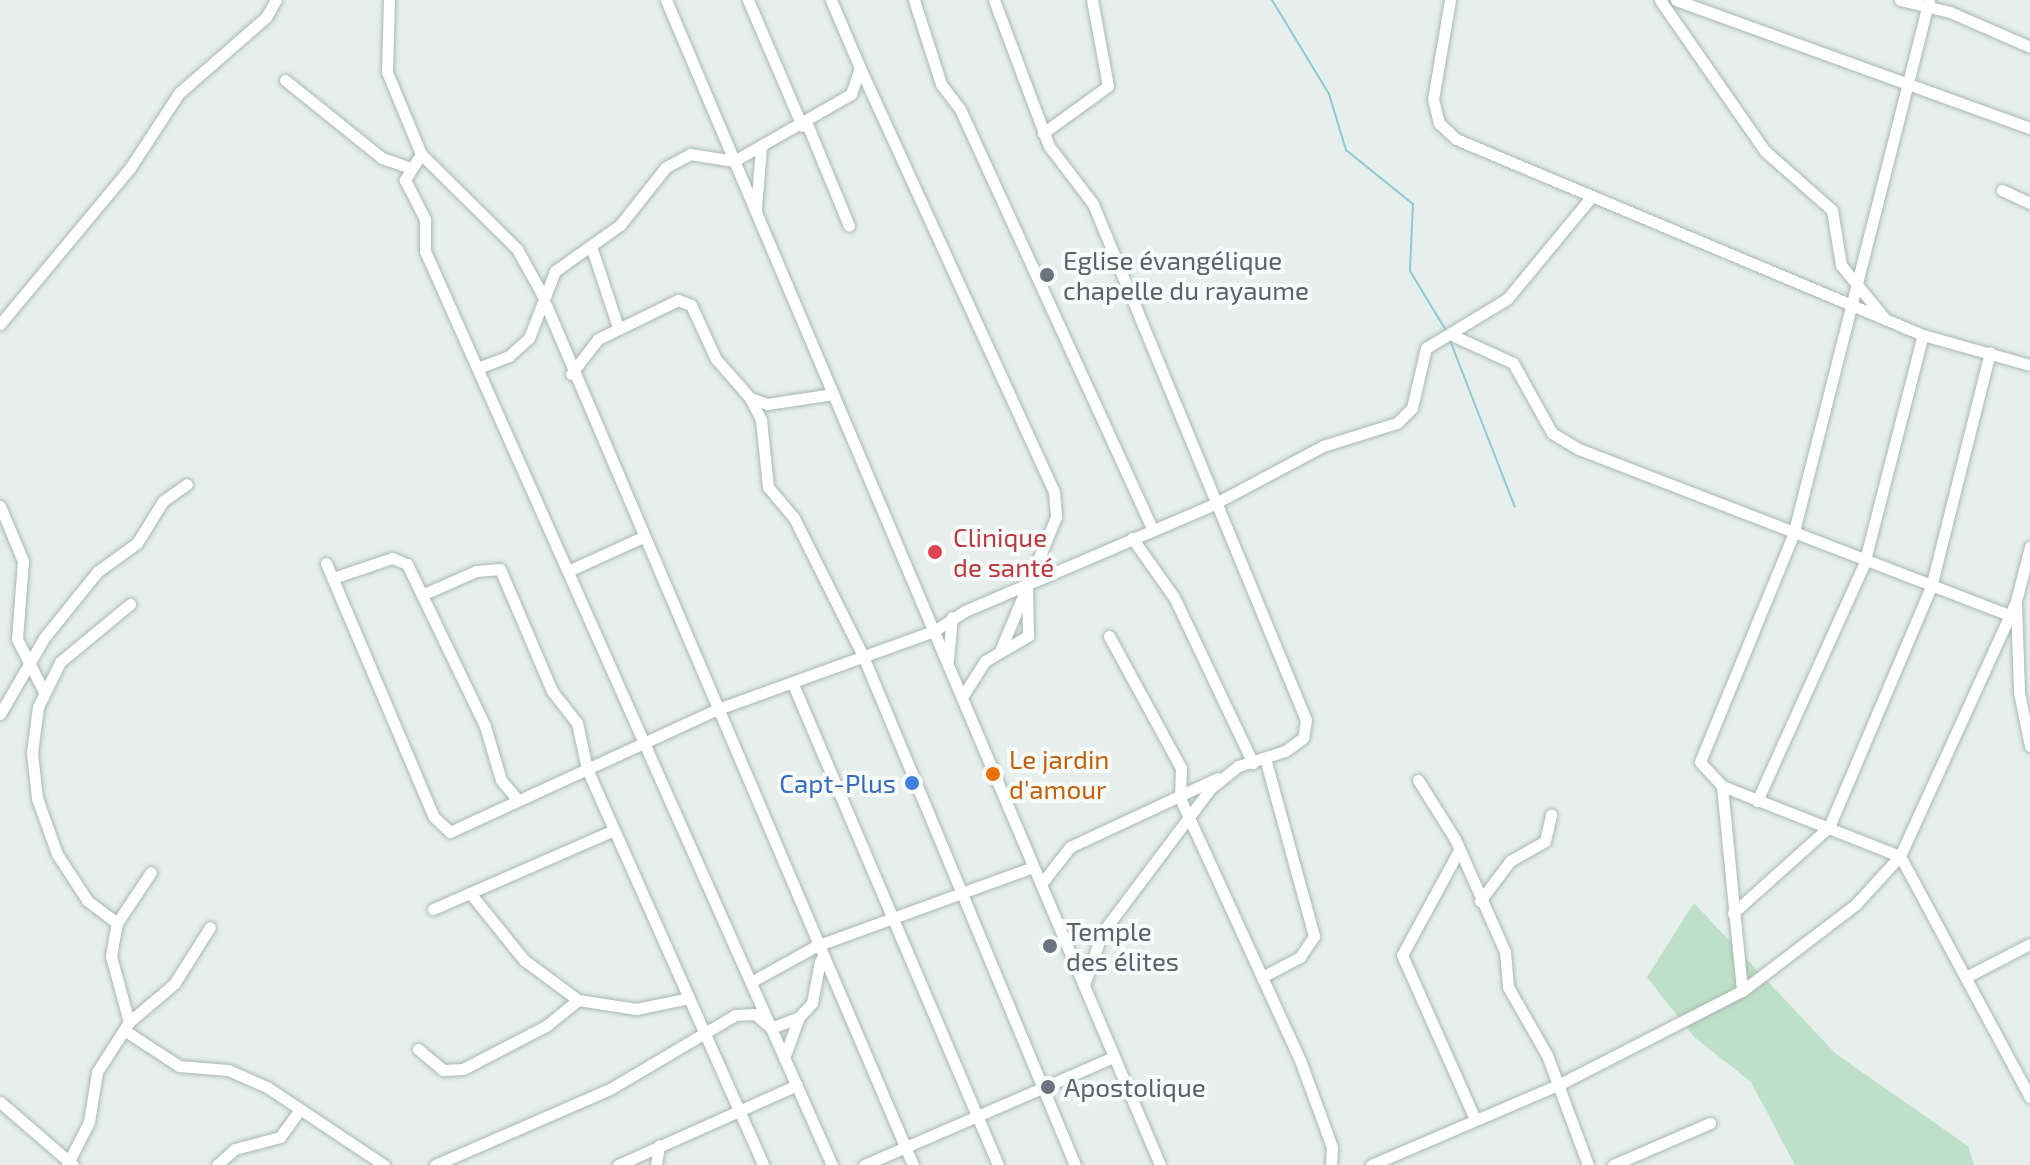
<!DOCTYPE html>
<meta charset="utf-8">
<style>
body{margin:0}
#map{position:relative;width:2030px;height:1165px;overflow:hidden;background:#e6efeb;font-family:"Exo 2",sans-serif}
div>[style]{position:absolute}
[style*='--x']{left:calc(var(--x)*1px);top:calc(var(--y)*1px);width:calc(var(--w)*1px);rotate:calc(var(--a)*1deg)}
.green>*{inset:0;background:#bfe0c8}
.stream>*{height:2px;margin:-1px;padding:0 1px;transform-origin:1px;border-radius:1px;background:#8ec9d4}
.roads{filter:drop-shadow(0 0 2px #a8b8b2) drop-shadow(0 0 2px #a8b8b2)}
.minor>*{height:11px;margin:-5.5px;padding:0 5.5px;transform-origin:5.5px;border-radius:5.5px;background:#fff}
.dots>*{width:22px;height:22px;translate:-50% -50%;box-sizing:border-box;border:4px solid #f7fbf9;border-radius:50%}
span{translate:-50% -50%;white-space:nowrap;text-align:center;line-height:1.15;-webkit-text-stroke:8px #f7fbf9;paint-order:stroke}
.worship-label{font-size:26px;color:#5b616d}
.left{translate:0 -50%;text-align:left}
.health-label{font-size:26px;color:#be3a42}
.food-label{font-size:26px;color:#c56008}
.shop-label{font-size:26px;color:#366cbe}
.right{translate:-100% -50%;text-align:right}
</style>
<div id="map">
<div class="green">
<div style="clip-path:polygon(1694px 903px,1836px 1054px,1968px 1146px,1974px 1165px,1795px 1165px,1751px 1082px,1694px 1037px,1647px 977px)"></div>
</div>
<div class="stream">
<div style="--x:1272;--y:0;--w:110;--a:58.8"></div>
<div style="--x:1329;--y:94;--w:59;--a:73.1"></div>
<div style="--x:1346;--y:150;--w:86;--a:38.9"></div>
<div style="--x:1413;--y:204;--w:67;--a:92.6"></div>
<div style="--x:1410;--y:271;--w:71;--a:58.8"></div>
<div style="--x:1449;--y:338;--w:181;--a:68.7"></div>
</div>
<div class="roads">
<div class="minor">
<div style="--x:389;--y:0;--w:72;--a:91.6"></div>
<div style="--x:387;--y:72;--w:89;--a:67.5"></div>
<div style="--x:421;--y:154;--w:31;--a:122"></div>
<div style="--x:405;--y:180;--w:44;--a:62.9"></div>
<div style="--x:425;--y:219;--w:32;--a:90"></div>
<div style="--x:425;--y:251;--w:1001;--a:66"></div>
<div style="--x:666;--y:0;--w:1265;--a:67.02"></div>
<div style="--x:748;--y:0;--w:137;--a:66.8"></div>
<div style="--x:914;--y:0;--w:88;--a:72.2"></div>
<div style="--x:941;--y:84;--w:31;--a:53"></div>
<div style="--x:960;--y:109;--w:463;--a:65.4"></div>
<div style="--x:994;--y:0;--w:156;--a:69.4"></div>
<div style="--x:1049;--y:146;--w:73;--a:52.8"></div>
<div style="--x:1093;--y:204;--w:558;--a:67.57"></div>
<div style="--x:1306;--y:720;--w:18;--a:99"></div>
<div style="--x:1303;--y:738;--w:22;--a:144"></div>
<div style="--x:1285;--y:751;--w:49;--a:162.3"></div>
<div style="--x:1238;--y:766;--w:36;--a:141"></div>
<div style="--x:1210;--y:789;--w:180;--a:126.9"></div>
<div style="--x:1102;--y:933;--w:55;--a:109.1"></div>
<div style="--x:1450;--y:0;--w:100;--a:99.7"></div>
<div style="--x:1433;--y:99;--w:25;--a:76"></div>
<div style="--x:1439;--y:123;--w:23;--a:43"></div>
<div style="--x:1456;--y:139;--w:506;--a:22.77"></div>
<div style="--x:1923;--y:335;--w:111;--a:15.7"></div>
<div style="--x:1660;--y:0;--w:184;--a:55.2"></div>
<div style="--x:1765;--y:151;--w:89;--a:41.4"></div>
<div style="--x:1832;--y:210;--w:56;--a:80.7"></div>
<div style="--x:1841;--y:265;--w:70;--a:50.8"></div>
<div style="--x:1676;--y:0;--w:376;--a:19.9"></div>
<div style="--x:1900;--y:0;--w:51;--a:13.5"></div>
<div style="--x:1950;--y:12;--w:87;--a:23.6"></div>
<div style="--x:1929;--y:0;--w:552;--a:104.26"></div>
<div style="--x:1793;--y:535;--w:245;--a:112.3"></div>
<div style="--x:1700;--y:762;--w:33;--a:47"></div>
<div style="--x:1722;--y:786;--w:191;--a:21.5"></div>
<div style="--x:1900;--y:856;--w:274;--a:61.7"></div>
<div style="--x:860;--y:68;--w:466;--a:65.4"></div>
<div style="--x:1054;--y:492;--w:25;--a:85"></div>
<div style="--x:1056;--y:517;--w:145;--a:112.7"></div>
<div style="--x:285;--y:80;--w:124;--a:38.8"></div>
<div style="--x:382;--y:158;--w:31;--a:19"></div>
<div style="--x:807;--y:124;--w:110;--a:67.6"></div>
<div style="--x:1043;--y:133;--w:80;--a:-35.9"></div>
<div style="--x:1108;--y:86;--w:87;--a:-100.5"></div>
<div style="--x:421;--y:154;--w:135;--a:44.7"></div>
<div style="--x:517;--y:249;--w:56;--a:61.1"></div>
<div style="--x:2002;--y:190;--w:31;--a:25"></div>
<div style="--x:756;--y:208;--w:61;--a:-85.3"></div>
<div style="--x:591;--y:246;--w:85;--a:71.6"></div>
<div style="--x:546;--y:305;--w:935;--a:66.89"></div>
<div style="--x:0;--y:324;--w:203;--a:-50.2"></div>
<div style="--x:130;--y:168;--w:90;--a:-56.8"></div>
<div style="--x:179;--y:93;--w:116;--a:-41.1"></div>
<div style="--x:266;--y:17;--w:20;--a:-60"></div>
<div style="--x:1454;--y:336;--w:65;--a:24.6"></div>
<div style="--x:1513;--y:363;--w:80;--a:60.9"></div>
<div style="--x:1552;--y:433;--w:31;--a:31"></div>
<div style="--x:1579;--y:449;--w:462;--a:21.1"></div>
<div style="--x:478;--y:368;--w:33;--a:-21"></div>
<div style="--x:509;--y:356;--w:27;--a:-42"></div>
<div style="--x:529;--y:338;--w:72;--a:-68.8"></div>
<div style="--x:555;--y:271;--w:80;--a:-35.3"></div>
<div style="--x:620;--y:225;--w:74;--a:-51.6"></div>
<div style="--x:666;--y:167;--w:27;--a:-28"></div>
<div style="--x:690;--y:154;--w:45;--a:9"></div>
<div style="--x:734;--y:161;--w:135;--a:-29.8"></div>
<div style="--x:851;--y:94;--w:28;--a:-71"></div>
<div style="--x:860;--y:68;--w:74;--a:-113.1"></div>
<div style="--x:571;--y:374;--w:44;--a:-52.4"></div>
<div style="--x:598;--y:339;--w:89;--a:-26"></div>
<div style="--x:678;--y:300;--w:14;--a:21"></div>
<div style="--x:691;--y:305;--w:60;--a:65.2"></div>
<div style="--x:716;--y:359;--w:52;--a:48.9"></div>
<div style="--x:750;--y:398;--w:18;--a:19"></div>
<div style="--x:767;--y:404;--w:67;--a:-8.6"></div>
<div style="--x:750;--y:398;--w:25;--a:63"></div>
<div style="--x:761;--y:420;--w:67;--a:84"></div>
<div style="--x:768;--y:487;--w:40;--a:50"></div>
<div style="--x:794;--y:518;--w:154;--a:63.4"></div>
<div style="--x:863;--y:656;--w:551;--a:67.39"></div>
<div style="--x:0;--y:506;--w:60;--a:67.3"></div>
<div style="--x:23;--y:561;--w:78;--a:94.4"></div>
<div style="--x:17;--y:639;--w:59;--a:63"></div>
<div style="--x:1132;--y:538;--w:72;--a:54.6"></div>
<div style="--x:1174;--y:597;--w:184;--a:64.6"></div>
<div style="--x:326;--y:563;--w:276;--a:67"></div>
<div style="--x:434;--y:817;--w:22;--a:43"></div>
<div style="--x:450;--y:832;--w:295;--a:-24.7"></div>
<div style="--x:718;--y:709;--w:230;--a:-19.9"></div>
<div style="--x:934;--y:631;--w:37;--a:-33"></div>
<div style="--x:965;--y:611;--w:269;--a:-23.2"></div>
<div style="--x:1212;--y:505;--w:126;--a:-28"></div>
<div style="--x:1323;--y:446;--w:77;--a:-17.3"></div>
<div style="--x:1397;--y:423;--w:21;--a:-45"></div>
<div style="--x:1412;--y:408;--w:62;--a:-76.9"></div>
<div style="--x:1426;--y:348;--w:95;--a:-31.2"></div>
<div style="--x:1507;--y:299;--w:129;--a:-50.4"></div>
<div style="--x:568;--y:571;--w:82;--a:-24.4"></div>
<div style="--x:333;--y:578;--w:62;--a:-18.7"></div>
<div style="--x:392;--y:558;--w:16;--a:22"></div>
<div style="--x:407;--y:564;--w:180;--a:64.3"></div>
<div style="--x:485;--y:726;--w:56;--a:73.5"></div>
<div style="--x:501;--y:780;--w:26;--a:50"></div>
<div style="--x:424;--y:594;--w:57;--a:-23.9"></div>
<div style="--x:476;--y:571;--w:24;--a:-5"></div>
<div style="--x:500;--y:569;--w:133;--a:66.9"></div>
<div style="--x:552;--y:691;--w:41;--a:52"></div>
<div style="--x:577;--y:723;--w:47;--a:77.7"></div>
<div style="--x:587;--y:769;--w:433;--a:66"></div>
<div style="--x:2016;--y:604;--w:88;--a:88"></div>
<div style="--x:2019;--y:692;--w:55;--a:78.5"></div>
<div style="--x:1109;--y:636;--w:150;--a:61.4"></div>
<div style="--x:1181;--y:768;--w:30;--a:92"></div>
<div style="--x:1180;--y:798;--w:288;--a:65.4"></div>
<div style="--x:1300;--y:1060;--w:93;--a:69.8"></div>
<div style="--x:1332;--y:1147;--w:18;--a:93"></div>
<div style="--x:948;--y:659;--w:42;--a:-84.6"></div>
<div style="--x:792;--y:682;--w:525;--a:66.9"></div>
<div style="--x:962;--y:697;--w:43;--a:-57.4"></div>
<div style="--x:985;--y:661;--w:50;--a:-30.2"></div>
<div style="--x:1028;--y:636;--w:52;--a:-91.1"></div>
<div style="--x:0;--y:714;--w:88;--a:-59.9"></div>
<div style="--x:44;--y:638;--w:85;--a:-51.2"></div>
<div style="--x:97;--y:572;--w:49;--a:-35.9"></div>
<div style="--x:137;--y:543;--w:49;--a:-58.2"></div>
<div style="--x:163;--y:501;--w:29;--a:-35"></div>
<div style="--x:1418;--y:780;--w:70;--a:57.9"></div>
<div style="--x:1455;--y:839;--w:124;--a:66.1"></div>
<div style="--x:1505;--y:952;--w:35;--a:85"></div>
<div style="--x:1508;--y:987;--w:78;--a:60.2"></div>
<div style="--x:1547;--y:1055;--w:117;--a:69.6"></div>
<div style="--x:1722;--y:786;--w:206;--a:84.4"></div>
<div style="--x:1757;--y:801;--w:260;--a:-65.7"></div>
<div style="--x:1864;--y:564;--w:236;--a:-75.6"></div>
<div style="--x:1458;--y:852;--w:117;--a:118.5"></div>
<div style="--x:1402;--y:955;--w:180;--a:66"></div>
<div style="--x:1041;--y:884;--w:47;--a:-51.9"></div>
<div style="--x:1070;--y:847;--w:163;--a:-25"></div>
<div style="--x:470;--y:893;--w:86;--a:51.1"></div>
<div style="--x:524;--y:960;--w:67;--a:36.5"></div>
<div style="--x:578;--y:1000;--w:59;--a:8.8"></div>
<div style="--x:636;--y:1009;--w:54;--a:-11.7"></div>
<div style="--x:1480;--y:901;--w:50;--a:-53.1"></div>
<div style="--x:1510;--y:861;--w:40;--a:-29.7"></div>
<div style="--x:1545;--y:841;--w:27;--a:-77"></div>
<div style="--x:433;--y:909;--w:197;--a:-23.6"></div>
<div style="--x:1733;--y:913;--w:129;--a:-41.9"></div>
<div style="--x:1829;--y:827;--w:261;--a:-67"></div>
<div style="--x:1931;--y:587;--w:242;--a:-75.9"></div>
<div style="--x:117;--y:923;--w:38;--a:-143"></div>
<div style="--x:87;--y:900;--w:55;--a:-123.1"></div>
<div style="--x:57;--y:854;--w:59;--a:-109.7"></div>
<div style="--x:37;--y:798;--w:45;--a:-96.3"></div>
<div style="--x:32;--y:753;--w:46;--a:-82.6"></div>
<div style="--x:38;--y:707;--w:50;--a:-63.9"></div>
<div style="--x:60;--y:662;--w:91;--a:-39.6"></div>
<div style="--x:1264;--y:976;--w:41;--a:-27.8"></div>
<div style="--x:1300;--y:957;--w:25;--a:-56"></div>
<div style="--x:1314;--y:936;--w:185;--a:-105.4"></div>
<div style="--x:1966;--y:977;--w:72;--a:-27.3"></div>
<div style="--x:751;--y:982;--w:74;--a:-29"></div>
<div style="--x:816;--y:946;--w:231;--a:-20"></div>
<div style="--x:129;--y:1022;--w:59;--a:-40.2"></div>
<div style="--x:174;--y:984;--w:67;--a:-57.7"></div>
<div style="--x:124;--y:1030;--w:66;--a:33.2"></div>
<div style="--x:179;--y:1066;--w:49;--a:4.7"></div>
<div style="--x:228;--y:1070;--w:43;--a:23.6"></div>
<div style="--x:267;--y:1087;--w:141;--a:33.7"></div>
<div style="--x:418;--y:1049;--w:33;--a:40"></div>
<div style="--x:443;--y:1070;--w:20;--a:-3"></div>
<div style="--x:463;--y:1069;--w:93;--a:-27.4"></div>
<div style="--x:546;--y:1026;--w:41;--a:-39.1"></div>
<div style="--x:784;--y:1058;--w:44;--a:-69.9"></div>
<div style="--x:0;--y:1102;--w:96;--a:40.8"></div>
<div style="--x:67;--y:1165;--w:48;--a:-62.9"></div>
<div style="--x:89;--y:1122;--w:51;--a:-80.9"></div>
<div style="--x:97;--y:1072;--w:59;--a:-57.4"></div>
<div style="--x:129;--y:1022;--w:68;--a:-105.3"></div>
<div style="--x:111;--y:956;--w:34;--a:-80"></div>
<div style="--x:117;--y:923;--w:61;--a:-56.3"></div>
<div style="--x:217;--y:1165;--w:24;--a:-42"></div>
<div style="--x:235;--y:1149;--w:47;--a:-14.9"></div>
<div style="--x:280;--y:1137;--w:34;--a:-54"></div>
<div style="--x:435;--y:1165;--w:191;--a:-23.5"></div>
<div style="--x:610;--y:1089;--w:145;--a:-30.6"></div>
<div style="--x:735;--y:1015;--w:20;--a:-3"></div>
<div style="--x:755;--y:1014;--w:21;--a:41"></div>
<div style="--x:771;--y:1028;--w:30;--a:-21"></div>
<div style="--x:799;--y:1017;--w:19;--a:-47"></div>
<div style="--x:812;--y:1003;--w:43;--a:-79.2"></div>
<div style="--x:618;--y:1165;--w:196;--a:-24.1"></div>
<div style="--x:656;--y:1165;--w:20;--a:-81"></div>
<div style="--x:864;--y:1165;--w:272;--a:-23.4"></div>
<div style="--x:1371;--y:1165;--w:203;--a:-23.2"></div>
<div style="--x:1558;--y:1085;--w:207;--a:-27.1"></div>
<div style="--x:1742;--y:991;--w:143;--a:-37.3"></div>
<div style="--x:1856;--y:904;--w:65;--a:-47.5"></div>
<div style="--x:1900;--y:856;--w:280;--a:-65.5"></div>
<div style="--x:2016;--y:601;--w:56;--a:-75.5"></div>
<div style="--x:1613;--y:1165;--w:106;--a:-23.4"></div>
</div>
</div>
<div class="dots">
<div style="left:1047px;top:275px;background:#6b7280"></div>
<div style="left:935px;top:552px;background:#e0444e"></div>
<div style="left:993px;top:774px;background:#e8710a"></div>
<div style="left:912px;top:783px;background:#3f7fe0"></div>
<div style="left:1050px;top:946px;background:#6b7280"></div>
<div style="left:1048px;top:1087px;background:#6b7280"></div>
</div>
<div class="worship-label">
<span class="left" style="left:1063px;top:275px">Eglise évangélique<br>chapelle du rayaume</span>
<span class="left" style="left:1066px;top:946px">Temple<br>des élites</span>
<span class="left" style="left:1064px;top:1087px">Apostolique</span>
</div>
<div class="health-label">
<span class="left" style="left:953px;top:552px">Clinique<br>de santé</span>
</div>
<div class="food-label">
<span class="left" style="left:1009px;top:774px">Le jardin<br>d'amour</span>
</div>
<div class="shop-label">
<span class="right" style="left:896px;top:783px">Capt-Plus</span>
</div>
</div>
